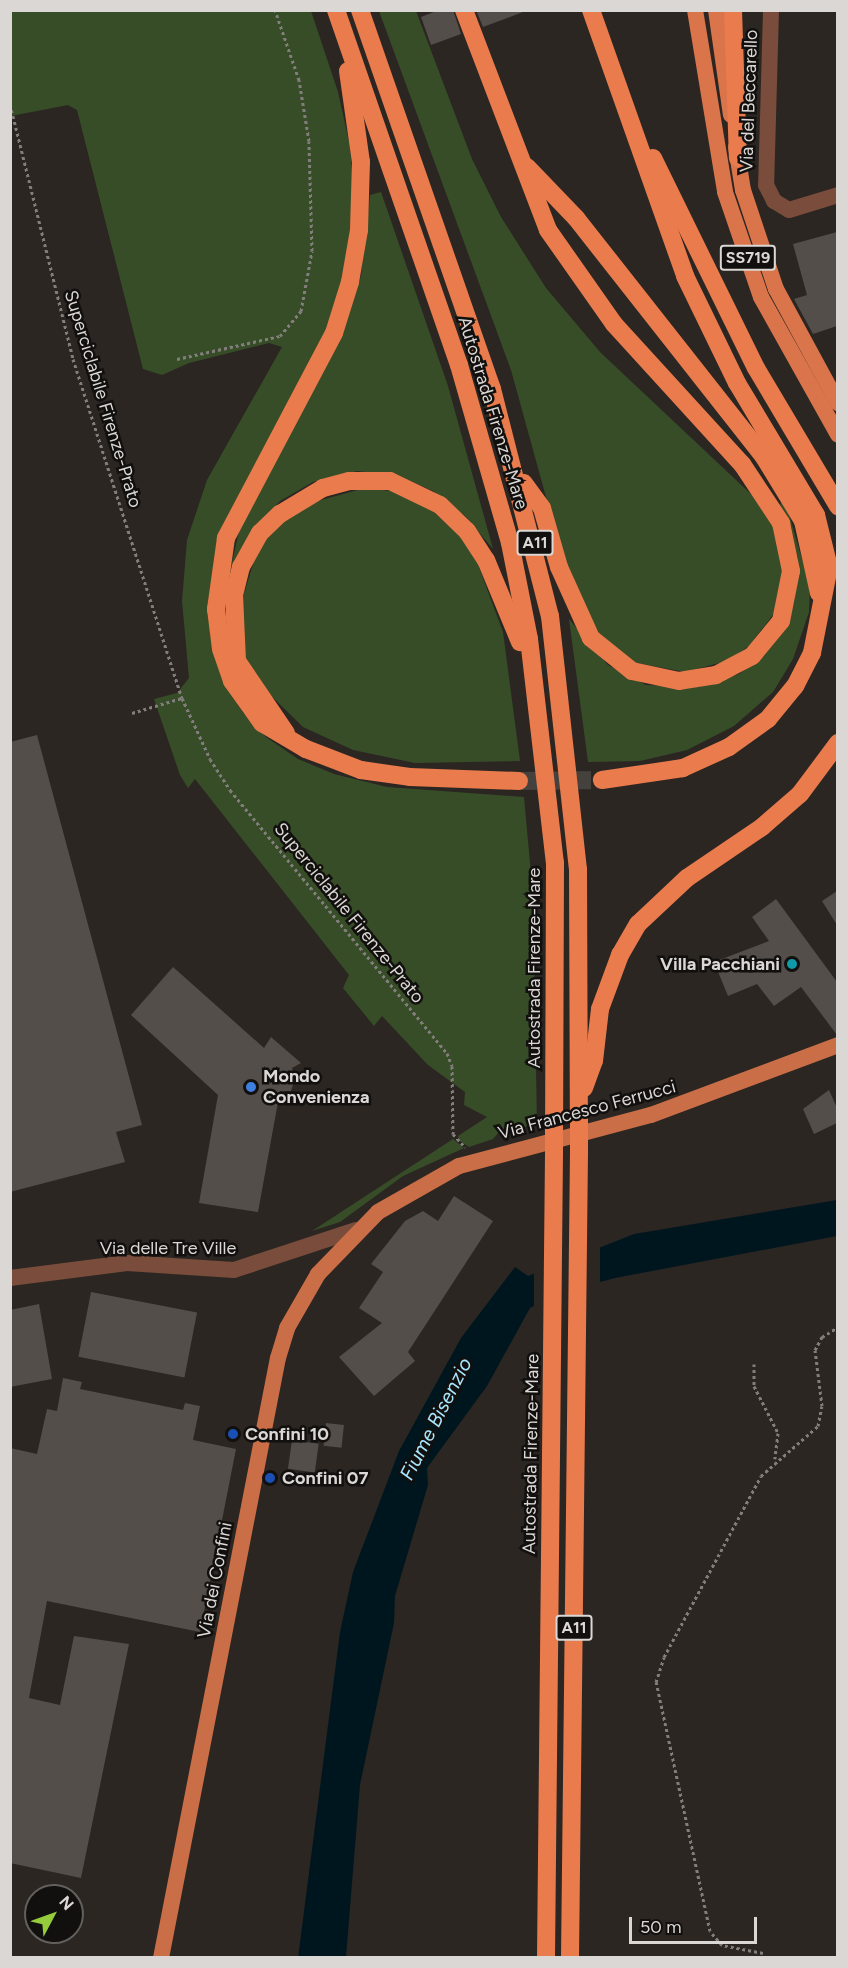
<!DOCTYPE html>
<style>
body{margin:0}
#map{position:relative;width:848px;height:1968px;overflow:hidden;background:#2b2622;font-family:Figtree,sans-serif}
div>[style]{position:absolute}
[style*='--x']{left:calc(var(--x)*1px);top:calc(var(--y)*1px);width:calc(var(--w)*1px);rotate:calc(var(--a)*1deg)}
.green>*{inset:0;background:#374d28}
.water>*{inset:0;background:#00161e}
.pier>*{inset:0;background:#2b2622}
.building>*{inset:0;background:#544e4a;transform-origin:0 0}
.motorway-tunnel>*{height:18px;margin-top:-9px;transform-origin:0;background:repeating-linear-gradient(90deg,#45413d 0 18px,transparent 0 27px)}
.path>*{height:3px;margin-top:-1.5px;transform-origin:0;background:repeating-linear-gradient(90deg,#827e7b 0 3px,transparent 0 6px)}
.minor>*{height:16px;margin:-8px;padding:0 8px;transform-origin:8px;border-radius:8px;background:#794c3b}
.primary>*{height:16px;margin:-8px;padding:0 8px;transform-origin:8px;border-radius:8px;background:#ca6e48}
.trunk>*{height:16px;margin:-8px;padding:0 8px;transform-origin:8px;border-radius:8px;background:#da744a}
.motorway>*{height:18px;margin:-9px;padding:0 9px;transform-origin:9px;border-radius:9px;background:#ea7b4d}
.motorway-bridge>*{height:18px;margin:-9px;padding:0 9px;transform-origin:9px;border-radius:9px;background:#ea7b4d}
.dots>*{width:16px;height:16px;translate:-50% -50%;box-sizing:border-box;border:3px solid #12100e;border-radius:50%}
span{translate:-50% -50%;white-space:nowrap;text-align:center;line-height:1.15;-webkit-text-stroke:5px #12100e;paint-order:stroke}
.shield-label span{padding:2px 4px;background:#12100e;border:2px solid;border-radius:4px;-webkit-text-stroke-width:0}
.shield-label{font-size:16px;color:#dad7d4;font-weight:700}
.street-label{font-size:18px;color:#dad7d4}
.poi-label{font-size:18px;color:#dad7d4;font-weight:700}
.right{translate:-100% -50%;text-align:right}
.left{translate:0 -50%;text-align:left}
.water-label{font-size:20px;color:#a6e6fe;font-style:italic}
.frame{position:absolute;inset:0;border:12px solid #dad7d4;pointer-events:none}
.north{position:absolute;left:24px;top:1884px;width:60px;height:60px;box-sizing:border-box;background:#12100e;border:2px solid #62605d;border-radius:50%;rotate:49deg;font-size:16px;font-weight:700;line-height:24px;text-align:center;color:#dad7d4}
.north::after{content:'';display:block;margin:auto;width:21px;height:27px;background:#94cc3c;clip-path:polygon(50% 0,100% 100%,50% 72%,0 100%)}
.scale{position:absolute;left:629px;top:1917px;width:128px;height:27px;box-sizing:border-box;border:3px solid #dad7d4;border-top:0;padding-left:8px;font-size:18px;line-height:21px;white-space:nowrap;color:#dad7d4;-webkit-text-stroke:4px #12100e;paint-order:stroke}
</style>
<div id="map">
<div class="green">
<div style="clip-path:polygon(11px 11px,311px 11px,338px 92px,350px 146px,354px 194px,346px 267px,327px 331px,225px 524px,209px 595px,211px 642px,225px 686px,244px 714px,266px 737px,298px 759px,334px 774px,387px 787px,524px 797px,533px 896px,537px 1124px,498px 1133px,493px 1139px,469px 1147px,460px 1141px,458px 1136px,487px 1117px,464px 1105px,465px 1092px,428px 1065px,382px 1016px,374px 1026px,343px 988px,349px 975px,195px 779px,188px 788px,180px 775px,154px 699px,177px 693px,189px 678px,182px 601px,187px 540px,207px 480px,282px 347px,269px 343px,189px 363px,162px 375px,143px 369px,77px 110px,68px 105px,11px 116px)"></div>
<div style="clip-path:polygon(379px 11px,416px 11px,472px 159px,501px 217px,546px 288px,600px 352px,753px 496px,774px 528px,783px 565px,776px 611px,749px 646px,727px 661px,685px 672px,631px 662px,603px 639px,585px 611px,557px 537px,511px 370px)"></div>
<div style="clip-path:polygon(381px 192px,448px 386px,493px 549px,465px 516px,433px 491px,399px 476px,357px 471px,313px 482px,280px 501px,258px 524px,229px 576px,239px 531px,341px 337px,361px 276px,370px 195px)"></div>
<div style="clip-path:polygon(365px 488px,391px 491px,432px 510px,462px 538px,477px 562px,503px 632px,520px 761px,415px 763px,353px 750px,303px 727px,256px 681px,244px 655px,240px 607px,256px 554px,272px 531px,303px 505px)"></div>
<div style="clip-path:polygon(785px 500px,810px 587px,809px 612px,793px 659px,773px 692px,734px 726px,687px 750px,640px 761px,588px 762px,569px 619px,608px 665px,646px 685px,699px 687px,739px 674px,755px 663px,794px 603px,798px 558px,780px 504px)"></div>
<div style="clip-path:polygon(453px 1139px,464px 1148px,403px 1176px,340px 1222px,312px 1231px)"></div>
</div>
<div class="water">
<div style="clip-path:polygon(837px 1200px,837px 1236px,615px 1278px,559px 1293px,530px 1308px,487px 1386px,427px 1468px,428px 1485px,395px 1596px,394px 1623px,360px 1785px,346px 1957px,298px 1958px,340px 1632px,353px 1572px,399px 1451px,461px 1338px,515px 1267px,528px 1276px,634px 1234px)"></div>
</div>
<div class="pier">
<div style="clip-path:polygon(600px 1241px,600px 1285px,534px 1308px,534px 1269px)"></div>
</div>
<div class="building">
<div style="clip-path:polygon(439px 10px,453px 10px,461px 34px,431px 45px,421px 17px)"></div>
<div style="clip-path:polygon(476px 10px,523px 10px,523px 12px,483px 27px)"></div>
<div style="clip-path:polygon(837px 232px,837px 326px,813px 334px,794px 299px,807px 295px,793px 244px)"></div>
<div style="clip-path:polygon(37px 735px,142px 1125px,116px 1132px,125px 1162px,10px 1192px,10px 742px)"></div>
<div style="clip-path:polygon(837px 891px,837px 925px,822px 901px)"></div>
<div style="clip-path:polygon(776px 899px,837px 982px,837px 1035px,801px 987px,774px 1006px,757px 984px,728px 996px,714px 962px,769px 941px,752px 917px)"></div>
<div style="clip-path:polygon(173px 967px,264px 1048px,271px 1037px,301px 1063px,292px 1068px,295px 1078px,291px 1091px,280px 1091px,258px 1212px,199px 1203px,218px 1095px,131px 1015px)"></div>
<div style="clip-path:polygon(829px 1090px,837px 1108px,837px 1123px,814px 1134px,803px 1109px)"></div>
<div style="clip-path:polygon(454px 1196px,493px 1221px,408px 1352px,415px 1361px,374px 1396px,339px 1357px,382px 1323px,359px 1308px,383px 1272px,371px 1264px,405px 1221px,423px 1211px,438px 1221px)"></div>
<div style="left:91px;top:1292px;width:108px;height:66px;rotate:11deg"></div>
<div style="clip-path:polygon(39px 1304px,52px 1379px,10px 1387px,10px 1310px)"></div>
<div style="clip-path:polygon(63px 1378px,82px 1382px,80px 1389px,183px 1410px,185px 1403px,200px 1406px,193px 1440px,236px 1449px,200px 1632px,47px 1601px,29px 1698px,60px 1705px,74px 1636px,129px 1644px,81px 1878px,10px 1863px,10px 1448px,37px 1454px,47px 1409px,57px 1411px)"></div>
<div style="left:326px;top:1423px;width:18px;height:23px;rotate:6deg"></div>
<div style="left:292px;top:1440px;width:27px;height:29px;rotate:8deg"></div>
</div>
<div class="motorway-tunnel">
<div style="--x:519;--y:781;--w:83;--a:-0.7"></div>
</div>
<div class="path">
<div style="--x:10;--y:104;--w:263;--a:76.1"></div>
<div style="--x:73;--y:359;--w:356;--a:72.2"></div>
<div style="--x:177;--y:359;--w:106;--a:-12.6"></div>
<div style="--x:280;--y:336;--w:33;--a:-50"></div>
<div style="--x:301;--y:311;--w:61;--a:-79.6"></div>
<div style="--x:312;--y:251;--w:110;--a:-91.6"></div>
<div style="--x:309;--y:141;--w:62;--a:-99.3"></div>
<div style="--x:299;--y:80;--w:74;--a:-108.9"></div>
<div style="--x:132;--y:713;--w:52;--a:-16.7"></div>
<div style="--x:182;--y:698;--w:67;--a:65.3"></div>
<div style="--x:210;--y:759;--w:37;--a:57"></div>
<div style="--x:230;--y:790;--w:341;--a:50.5"></div>
<div style="--x:447;--y:1053;--w:14;--a:69"></div>
<div style="--x:452;--y:1066;--w:68;--a:89.2"></div>
<div style="--x:453;--y:1134;--w:18;--a:47"></div>
<div style="--x:640;--y:1099;--w:38;--a:-20"></div>
<div style="--x:754;--y:1364;--w:22;--a:90"></div>
<div style="--x:754;--y:1386;--w:53;--a:62.9"></div>
<div style="--x:778;--y:1433;--w:26;--a:97"></div>
<div style="--x:763;--y:1953;--w:42;--a:-169"></div>
<div style="--x:722;--y:1945;--w:18;--a:-131"></div>
<div style="--x:710;--y:1931;--w:255;--a:-102.2"></div>
<div style="--x:656;--y:1682;--w:26;--a:-72"></div>
<div style="--x:664;--y:1657;--w:205;--a:-61.8"></div>
<div style="--x:761;--y:1476;--w:76;--a:-41.3"></div>
<div style="--x:818;--y:1426;--w:20;--a:-79"></div>
<div style="--x:822;--y:1406;--w:56;--a:-97.1"></div>
<div style="--x:815;--y:1350;--w:15;--a:-62"></div>
<div style="--x:822;--y:1337;--w:19;--a:-32"></div>
</div>
<div class="minor">
<div style="--x:771;--y:10;--w:175;--a:91.6"></div>
<div style="--x:766;--y:185;--w:18;--a:63"></div>
<div style="--x:774;--y:201;--w:17;--a:31"></div>
<div style="--x:789;--y:210;--w:51;--a:-17"></div>
<div style="--x:10;--y:1278;--w:118;--a:-7.3"></div>
<div style="--x:127;--y:1263;--w:107;--a:3.7"></div>
<div style="--x:234;--y:1270;--w:128;--a:-18.2"></div>
</div>
<div class="primary">
<div style="--x:161;--y:1958;--w:611;--a:-78.97"></div>
<div style="--x:278;--y:1358;--w:31;--a:-73"></div>
<div style="--x:287;--y:1328;--w:62;--a:-60.1"></div>
<div style="--x:318;--y:1274;--w:86;--a:-45.9"></div>
<div style="--x:378;--y:1212;--w:93;--a:-29.6"></div>
<div style="--x:459;--y:1166;--w:199;--a:-14.9"></div>
<div style="--x:651;--y:1115;--w:200;--a:-20.5"></div>
</div>
<div class="trunk">
<div style="--x:695;--y:10;--w:184;--a:80.6"></div>
<div style="--x:725;--y:192;--w:111;--a:71.1"></div>
<div style="--x:761;--y:297;--w:158;--a:60.8"></div>
<div style="--x:716;--y:10;--w:106;--a:81.9"></div>
<div style="--x:736;--y:147;--w:44;--a:80.8"></div>
<div style="--x:743;--y:190;--w:104;--a:71.6"></div>
<div style="--x:776;--y:289;--w:130;--a:61.5"></div>
</div>
<div class="motorway">
<div style="--x:336;--y:10;--w:376;--a:70.9"></div>
<div style="--x:459;--y:365;--w:185;--a:74"></div>
<div style="--x:510;--y:543;--w:98;--a:78.8"></div>
<div style="--x:529;--y:639;--w:226;--a:83.4"></div>
<div style="--x:555;--y:863;--w:259;--a:90.2"></div>
<div style="--x:360;--y:10;--w:401;--a:70.8"></div>
<div style="--x:492;--y:389;--w:234;--a:75.7"></div>
<div style="--x:550;--y:616;--w:255;--a:83.7"></div>
<div style="--x:578;--y:869;--w:250;--a:89.8"></div>
<div style="--x:464;--y:10;--w:235;--a:69.1"></div>
<div style="--x:548;--y:230;--w:115;--a:54.9"></div>
<div style="--x:614;--y:324;--w:190;--a:47.6"></div>
<div style="--x:742;--y:464;--w:71;--a:56.5"></div>
<div style="--x:781;--y:523;--w:49;--a:78.2"></div>
<div style="--x:791;--y:571;--w:51;--a:101.3"></div>
<div style="--x:781;--y:621;--w:45;--a:129.6"></div>
<div style="--x:752;--y:656;--w:41;--a:152.2"></div>
<div style="--x:716;--y:675;--w:37;--a:171"></div>
<div style="--x:679;--y:681;--w:48;--a:-168"></div>
<div style="--x:632;--y:671;--w:53;--a:-141.2"></div>
<div style="--x:591;--y:638;--w:78;--a:-114.3"></div>
<div style="--x:559;--y:567;--w:61;--a:-106.1"></div>
<div style="--x:542;--y:508;--w:31;--a:-126"></div>
<div style="--x:591;--y:10;--w:282;--a:70.5"></div>
<div style="--x:685;--y:276;--w:119;--a:64.1"></div>
<div style="--x:737;--y:383;--w:154;--a:59.1"></div>
<div style="--x:816;--y:515;--w:54;--a:76"></div>
<div style="--x:829;--y:567;--w:88;--a:101.2"></div>
<div style="--x:812;--y:653;--w:37;--a:117"></div>
<div style="--x:795;--y:686;--w:43;--a:129.3"></div>
<div style="--x:768;--y:719;--w:48;--a:144.3"></div>
<div style="--x:729;--y:747;--w:51;--a:155.5"></div>
<div style="--x:683;--y:768;--w:82;--a:171.6"></div>
<div style="--x:733;--y:10;--w:148;--a:88.1"></div>
<div style="--x:348;--y:71;--w:92;--a:81.9"></div>
<div style="--x:361;--y:162;--w:68;--a:91.7"></div>
<div style="--x:359;--y:230;--w:53;--a:99.8"></div>
<div style="--x:350;--y:282;--w:53;--a:107.4"></div>
<div style="--x:334;--y:333;--w:232;--a:117.8"></div>
<div style="--x:226;--y:538;--w:72;--a:98"></div>
<div style="--x:216;--y:609;--w:40;--a:82.9"></div>
<div style="--x:221;--y:649;--w:34;--a:71"></div>
<div style="--x:232;--y:681;--w:52;--a:54.5"></div>
<div style="--x:262;--y:723;--w:51;--a:30.6"></div>
<div style="--x:306;--y:749;--w:59;--a:20.9"></div>
<div style="--x:361;--y:770;--w:49;--a:8.1"></div>
<div style="--x:410;--y:777;--w:109;--a:2.1"></div>
<div style="--x:653;--y:158;--w:234;--a:63.9"></div>
<div style="--x:756;--y:368;--w:161;--a:59.3"></div>
<div style="--x:527;--y:167;--w:71;--a:46.1"></div>
<div style="--x:576;--y:218;--w:304;--a:51.8"></div>
<div style="--x:764;--y:457;--w:75;--a:58.6"></div>
<div style="--x:803;--y:521;--w:74;--a:77.5"></div>
<div style="--x:286;--y:733;--w:87;--a:-124.2"></div>
<div style="--x:237;--y:661;--w:66;--a:-92.6"></div>
<div style="--x:234;--y:595;--w:29;--a:-76"></div>
<div style="--x:241;--y:567;--w:39;--a:-61"></div>
<div style="--x:260;--y:533;--w:28;--a:-44"></div>
<div style="--x:280;--y:514;--w:50;--a:-31.2"></div>
<div style="--x:323;--y:488;--w:27;--a:-15"></div>
<div style="--x:349;--y:481;--w:41;--a:0"></div>
<div style="--x:390;--y:481;--w:55;--a:25.6"></div>
<div style="--x:440;--y:505;--w:37;--a:44"></div>
<div style="--x:467;--y:531;--w:35;--a:57"></div>
<div style="--x:486;--y:560;--w:89;--a:67.5"></div>
<div style="--x:584;--y:1088;--w:29;--a:-70"></div>
<div style="--x:594;--y:1061;--w:52;--a:-83.4"></div>
<div style="--x:600;--y:1009;--w:58;--a:-69.7"></div>
<div style="--x:620;--y:955;--w:36;--a:-60"></div>
<div style="--x:638;--y:924;--w:67;--a:-43.2"></div>
<div style="--x:687;--y:878;--w:91;--a:-34.2"></div>
<div style="--x:762;--y:827;--w:50;--a:-41"></div>
<div style="--x:800;--y:794;--w:64;--a:-53.3"></div>
<div style="--x:546;--y:1958;--w:803;--a:-89.43"></div>
<div style="--x:570;--y:1958;--w:808;--a:-89.36"></div>
</div>
<div class="motorway-bridge">
<div style="--x:579;--y:1150;--w:31;--a:-90"></div>
<div style="--x:554;--y:1155;--w:33;--a:-90"></div>
</div>
<div class="dots">
<div style="left:792px;top:964px;background:#0f9aa8"></div>
<div style="left:251px;top:1087px;background:#3f7fe0"></div>
<div style="left:233px;top:1434px;background:#1a4fb4"></div>
<div style="left:270px;top:1478px;background:#1a4fb4"></div>
</div>
<div class="shield-label">
<span style="left:748px;top:258px">SS719</span>
<span style="left:535px;top:543px">A11</span>
<span style="left:574px;top:1628px">A11</span>
</div>
<div class="street-label">
<span style="left:749px;top:101px;rotate:-88deg">Via del Beccarello</span>
<span style="left:103px;top:399px;rotate:73deg">Superciclabile Firenze-Prato</span>
<span style="left:493px;top:413px;rotate:73deg">Autostrada Firenze-Mare</span>
<span style="left:349px;top:913px;rotate:51deg">Superciclabile Firenze-Prato</span>
<span style="left:534px;top:968px;rotate:-90deg">Autostrada Firenze-Mare</span>
<span style="left:587px;top:1110px;rotate:-15deg">Via Francesco Ferrucci</span>
<span style="left:168px;top:1248px">Via delle Tre Ville</span>
<span style="left:531px;top:1454px;rotate:-89deg">Autostrada Firenze-Mare</span>
<span style="left:215px;top:1580px;rotate:-79deg">Via dei Confini</span>
</div>
<div class="poi-label">
<span class="right" style="left:780px;top:964px">Villa Pacchiani</span>
<span class="left" style="left:263px;top:1087px">Mondo<br>Convenienza</span>
<span class="left" style="left:245px;top:1434px">Confini 10</span>
<span class="left" style="left:282px;top:1478px">Confini 07</span>
</div>
<div class="water-label">
<span style="left:436px;top:1419px;rotate:-63deg">Fiume Bisenzio</span>
</div>
<div class="frame"></div>
<div class="north">N</div>
<div class="scale">50 m</div>
</div>
